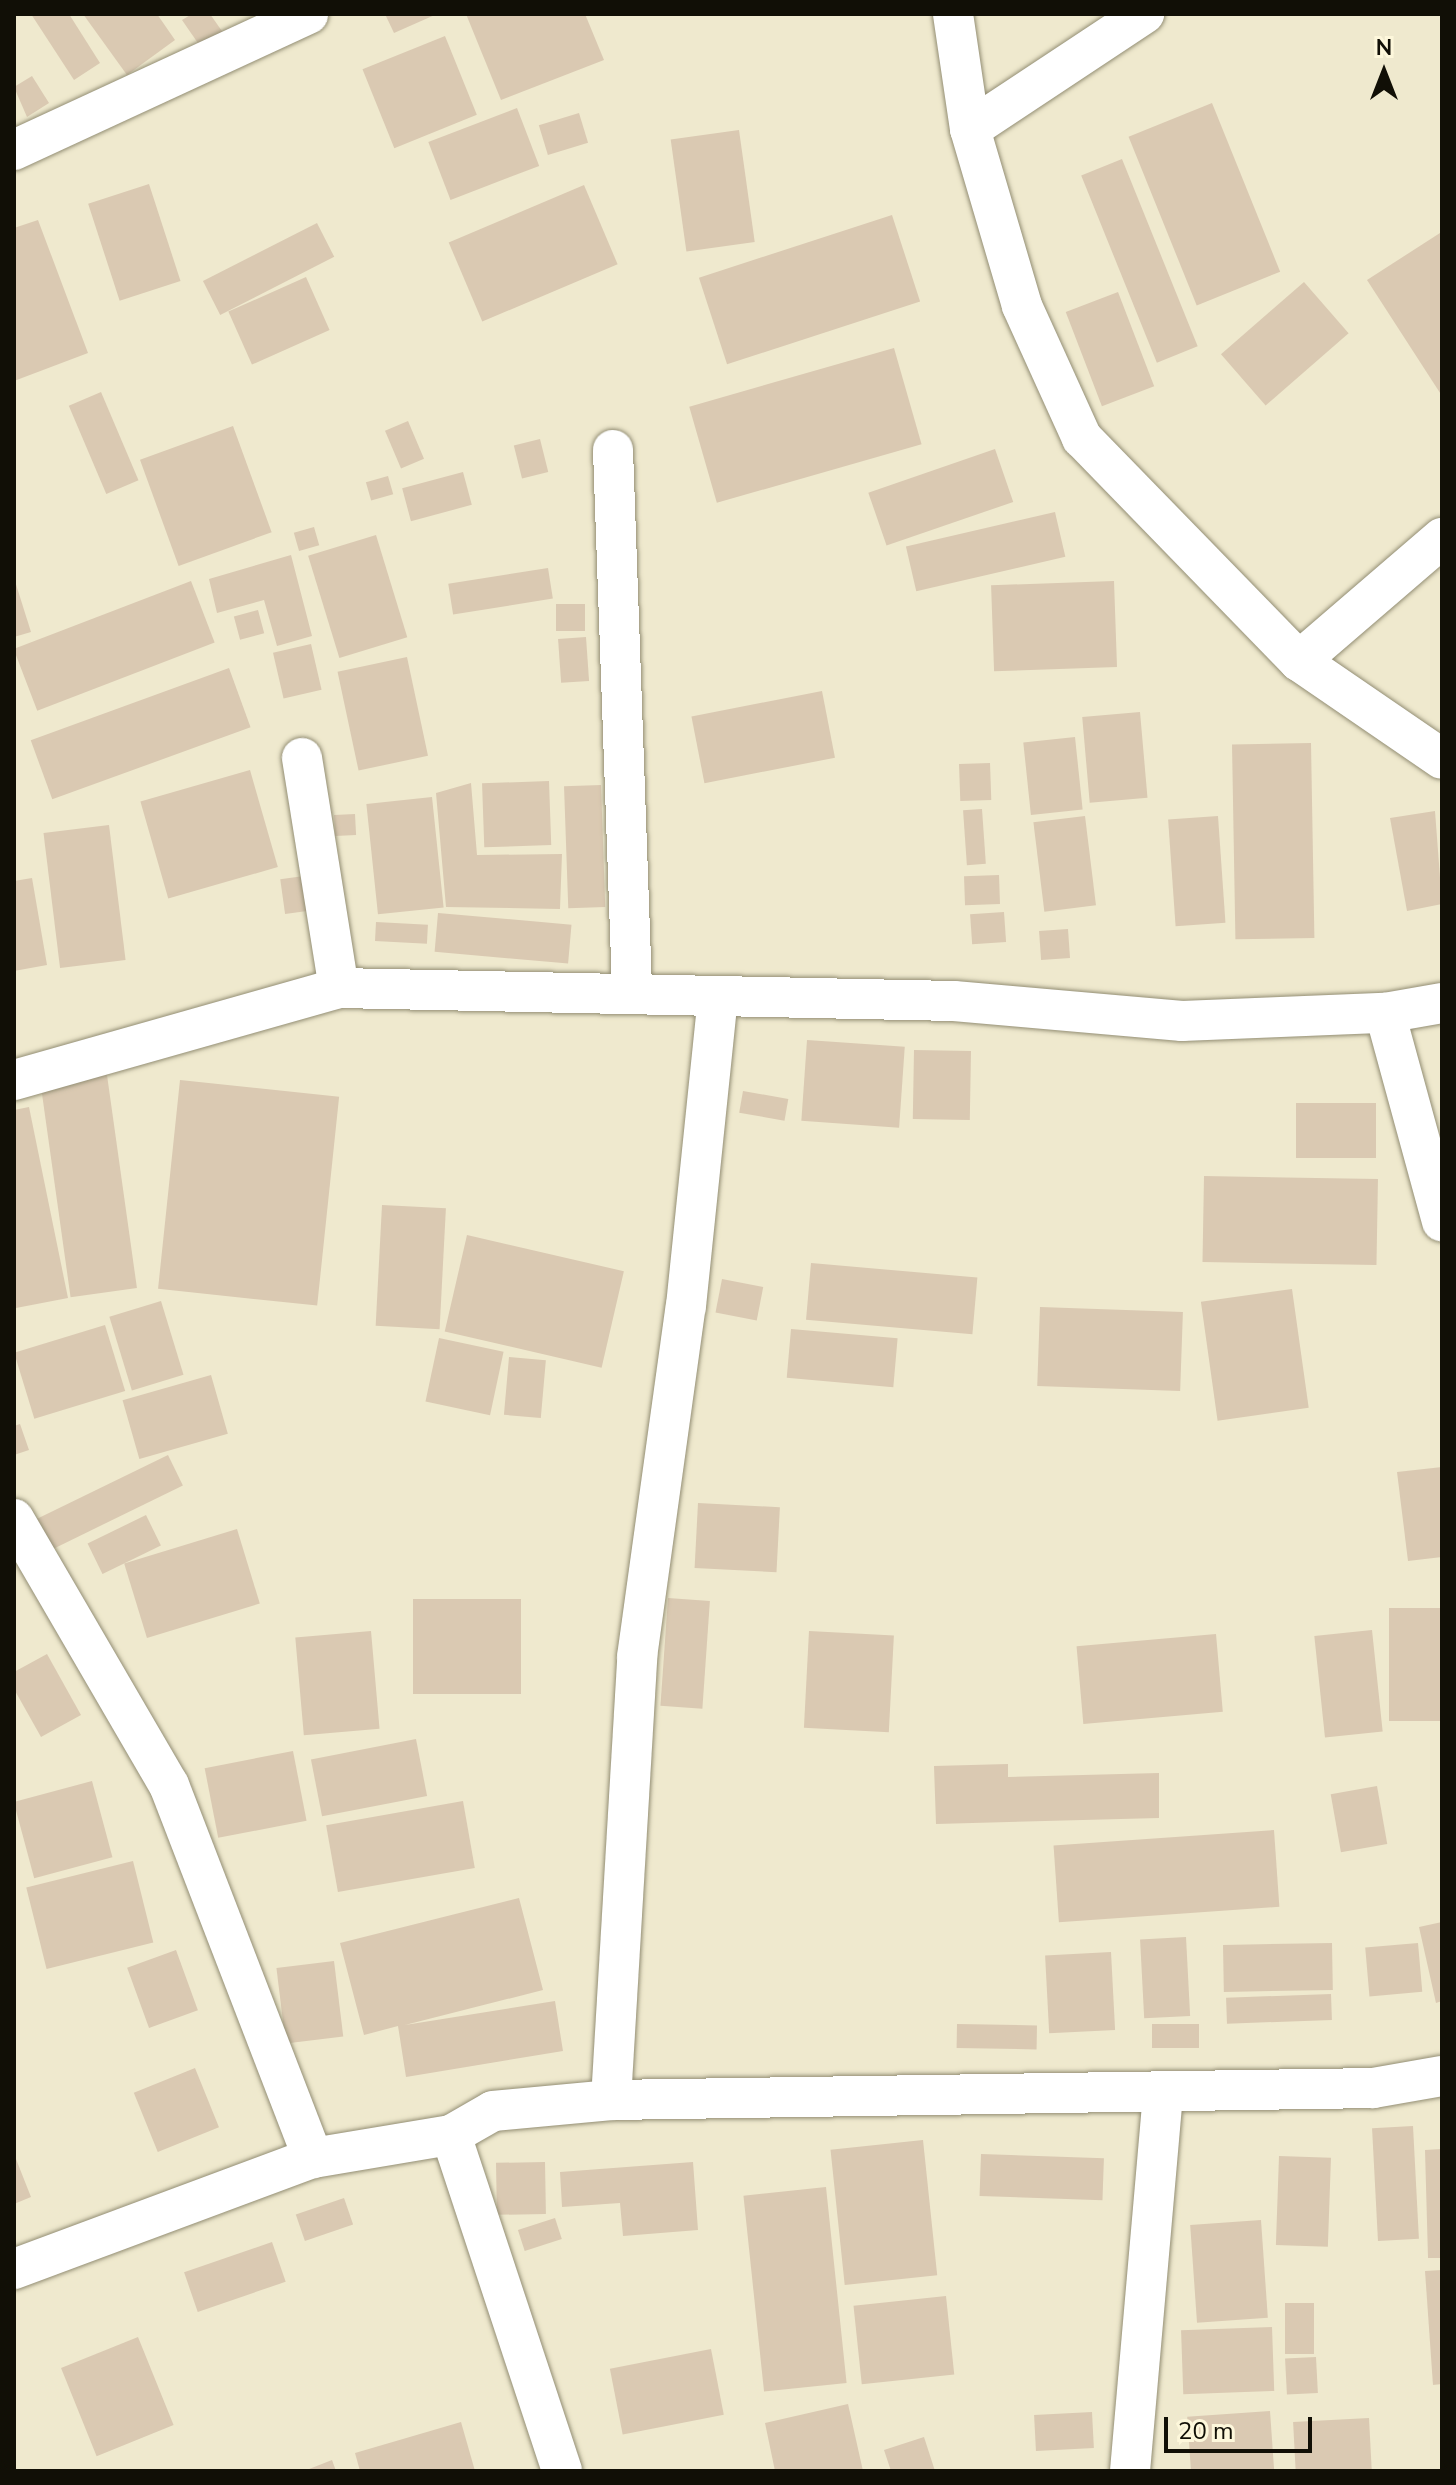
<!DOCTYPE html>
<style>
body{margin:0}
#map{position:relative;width:1456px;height:2485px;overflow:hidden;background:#efe9ce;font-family:"Nunito Sans",sans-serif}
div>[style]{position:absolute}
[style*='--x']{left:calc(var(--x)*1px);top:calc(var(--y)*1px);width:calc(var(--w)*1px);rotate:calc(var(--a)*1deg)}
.building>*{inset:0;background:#dac9b2;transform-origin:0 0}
.roads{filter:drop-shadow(0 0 2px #938e74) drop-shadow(0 0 2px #938e74)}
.street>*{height:40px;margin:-20px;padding:0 20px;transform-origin:20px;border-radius:20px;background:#fff}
span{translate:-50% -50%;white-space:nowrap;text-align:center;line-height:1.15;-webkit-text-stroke:6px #fdf7db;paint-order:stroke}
.frame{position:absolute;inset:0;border:16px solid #110f06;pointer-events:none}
.north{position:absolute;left:1344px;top:32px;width:80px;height:80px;-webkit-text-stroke:6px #fdf7db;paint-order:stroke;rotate:0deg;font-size:22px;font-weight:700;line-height:32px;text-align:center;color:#110f06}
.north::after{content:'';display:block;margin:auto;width:28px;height:36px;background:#110f06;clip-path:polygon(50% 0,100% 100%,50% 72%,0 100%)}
.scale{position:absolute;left:1164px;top:2417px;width:148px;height:36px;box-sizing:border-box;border:4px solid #110f06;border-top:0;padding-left:10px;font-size:24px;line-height:28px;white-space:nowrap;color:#110f06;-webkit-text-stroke:6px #fdf7db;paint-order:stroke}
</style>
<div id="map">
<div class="building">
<div style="clip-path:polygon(31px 14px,69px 14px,100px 63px,74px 80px)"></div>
<div style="clip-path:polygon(83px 14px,157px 14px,175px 40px,127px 75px)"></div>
<div style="clip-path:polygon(192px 14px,210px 14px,224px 34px,202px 49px,182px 20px)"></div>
<div style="clip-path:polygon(385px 14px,437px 14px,394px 33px)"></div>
<div style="clip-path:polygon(466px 14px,585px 14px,604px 60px,501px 100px)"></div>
<div style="left:445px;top:36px;width:85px;height:89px;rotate:68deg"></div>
<div style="clip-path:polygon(32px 76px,49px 103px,27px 117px,14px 87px)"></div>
<div style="left:1212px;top:103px;width:182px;height:90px;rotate:68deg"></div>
<div style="left:517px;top:108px;width:62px;height:95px;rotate:69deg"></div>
<div style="left:579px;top:113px;width:31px;height:42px;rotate:73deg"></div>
<div style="left:739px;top:130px;width:113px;height:69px;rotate:82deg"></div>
<div style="left:1122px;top:159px;width:202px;height:44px;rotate:68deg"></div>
<div style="left:149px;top:184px;width:102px;height:64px;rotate:72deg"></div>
<div style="left:584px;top:185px;width:86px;height:147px;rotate:67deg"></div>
<div style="left:892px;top:215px;width:91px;height:203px;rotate:72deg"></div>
<div style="clip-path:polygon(38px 220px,88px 353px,14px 381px,14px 228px)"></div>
<div style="left:317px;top:223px;width:38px;height:128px;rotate:63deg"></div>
<div style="clip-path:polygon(1440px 233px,1442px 236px,1442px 396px,1367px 280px)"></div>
<div style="left:306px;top:277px;width:58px;height:85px;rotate:66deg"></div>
<div style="left:1304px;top:282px;width:68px;height:110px;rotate:49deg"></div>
<div style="left:1118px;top:292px;width:101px;height:56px;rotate:69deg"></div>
<div style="left:894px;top:348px;width:100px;height:213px;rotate:74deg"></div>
<div style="left:101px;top:392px;width:96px;height:35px;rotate:67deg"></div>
<div style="left:408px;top:421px;width:41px;height:25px;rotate:67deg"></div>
<div style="left:233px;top:426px;width:113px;height:99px;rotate:70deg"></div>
<div style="left:540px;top:439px;width:34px;height:27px;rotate:76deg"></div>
<div style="left:995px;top:449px;width:56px;height:134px;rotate:71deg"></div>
<div style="left:463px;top:472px;width:34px;height:63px;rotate:75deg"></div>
<div style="left:388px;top:476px;width:19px;height:23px;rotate:74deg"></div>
<div style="left:1055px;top:512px;width:46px;height:153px;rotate:77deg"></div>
<div style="left:314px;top:527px;width:19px;height:21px;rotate:74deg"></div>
<div style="left:376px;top:535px;width:107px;height:71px;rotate:73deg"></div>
<div style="clip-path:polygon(291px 555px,312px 636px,277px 646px,264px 600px,217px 613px,209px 579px)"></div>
<div style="left:548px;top:568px;width:31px;height:101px;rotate:81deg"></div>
<div style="clip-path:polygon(14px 578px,31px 632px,14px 637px)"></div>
<div style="left:191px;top:581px;width:66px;height:190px;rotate:69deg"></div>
<div style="left:1114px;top:581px;width:86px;height:123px;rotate:88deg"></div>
<div style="left:585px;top:604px;width:27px;height:29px;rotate:90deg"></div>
<div style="left:258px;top:610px;width:24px;height:25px;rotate:75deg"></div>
<div style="left:586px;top:637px;width:44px;height:28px;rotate:86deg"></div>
<div style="left:311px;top:644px;width:47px;height:39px;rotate:77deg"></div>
<div style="left:407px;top:657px;width:101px;height:71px;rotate:78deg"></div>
<div style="left:229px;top:668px;width:63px;height:211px;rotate:70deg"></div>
<div style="left:822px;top:691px;width:68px;height:133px;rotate:79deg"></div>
<div style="left:1140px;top:712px;width:86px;height:58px;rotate:85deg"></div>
<div style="left:1075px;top:737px;width:73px;height:52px;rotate:84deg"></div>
<div style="left:1311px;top:743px;width:195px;height:79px;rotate:89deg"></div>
<div style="left:990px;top:763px;width:37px;height:31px;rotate:88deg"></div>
<div style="left:250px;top:770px;width:101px;height:114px;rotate:74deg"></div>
<div style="left:549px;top:781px;width:64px;height:67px;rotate:88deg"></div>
<div style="clip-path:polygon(471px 783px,477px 855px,562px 854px,560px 909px,446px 907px,436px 793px)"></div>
<div style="left:601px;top:785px;width:122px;height:37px;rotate:88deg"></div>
<div style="left:432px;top:797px;width:111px;height:66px;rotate:84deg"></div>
<div style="left:982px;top:809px;width:55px;height:19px;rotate:86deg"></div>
<div style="clip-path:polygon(1435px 811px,1442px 904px,1407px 911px,1390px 818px)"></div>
<div style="left:355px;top:814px;width:21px;height:21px;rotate:87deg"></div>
<div style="left:1085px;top:816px;width:90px;height:52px;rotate:83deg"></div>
<div style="left:1218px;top:816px;width:107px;height:50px;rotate:86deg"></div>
<div style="left:109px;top:825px;width:136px;height:66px;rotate:83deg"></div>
<div style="left:999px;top:875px;width:29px;height:35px;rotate:88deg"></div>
<div style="left:304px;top:876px;width:35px;height:24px;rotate:82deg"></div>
<div style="clip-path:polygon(32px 878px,47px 965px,14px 971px,14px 881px)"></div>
<div style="left:1004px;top:912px;width:30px;height:34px;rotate:86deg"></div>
<div style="left:438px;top:913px;width:134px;height:39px;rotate:5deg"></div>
<div style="left:376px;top:922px;width:52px;height:19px;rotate:3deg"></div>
<div style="left:1068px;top:929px;width:29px;height:29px;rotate:86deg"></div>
<div style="left:807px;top:1040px;width:98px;height:81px;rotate:4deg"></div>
<div style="left:914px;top:1050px;width:57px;height:69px;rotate:1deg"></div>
<div style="left:107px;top:1075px;width:215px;height:67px;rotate:82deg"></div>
<div style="left:180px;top:1080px;width:160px;height:210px;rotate:6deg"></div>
<div style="left:743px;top:1091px;width:46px;height:22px;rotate:10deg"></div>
<div style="left:1296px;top:1103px;width:80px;height:55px"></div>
<div style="clip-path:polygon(29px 1107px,68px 1298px,16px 1308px,14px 1110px)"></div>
<div style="left:1204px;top:1176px;width:174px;height:86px;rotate:1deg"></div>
<div style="left:382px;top:1205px;width:64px;height:121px;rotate:3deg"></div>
<div style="left:467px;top:1235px;width:161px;height:99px;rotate:13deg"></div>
<div style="left:811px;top:1263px;width:167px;height:57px;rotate:5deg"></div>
<div style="left:722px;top:1279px;width:42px;height:34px;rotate:11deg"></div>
<div style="left:1292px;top:1289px;width:120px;height:92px;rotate:82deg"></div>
<div style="left:161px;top:1301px;width:77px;height:54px;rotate:73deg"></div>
<div style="left:1040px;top:1307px;width:143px;height:79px;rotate:2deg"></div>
<div style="left:105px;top:1325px;width:69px;height:95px;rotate:73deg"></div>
<div style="left:791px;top:1329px;width:107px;height:49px;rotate:5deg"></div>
<div style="left:439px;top:1338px;width:66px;height:65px;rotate:12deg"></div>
<div style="left:509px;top:1357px;width:37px;height:58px;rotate:5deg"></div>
<div style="left:211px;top:1375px;width:61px;height:92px;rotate:74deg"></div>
<div style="clip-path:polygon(20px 1424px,29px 1450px,14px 1455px,14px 1426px)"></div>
<div style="left:168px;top:1455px;width:34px;height:157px;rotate:64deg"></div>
<div style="clip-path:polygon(1442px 1467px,1442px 1557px,1408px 1561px,1397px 1472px)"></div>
<div style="left:698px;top:1503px;width:82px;height:65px;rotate:3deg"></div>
<div style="left:146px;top:1515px;width:34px;height:65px;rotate:64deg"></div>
<div style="left:237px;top:1529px;width:78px;height:118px;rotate:73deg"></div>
<div style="left:668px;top:1598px;width:42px;height:108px;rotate:4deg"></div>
<div style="left:521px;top:1599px;width:95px;height:108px;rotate:90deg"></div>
<div style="left:1442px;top:1608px;width:113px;height:53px;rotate:90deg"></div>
<div style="left:1372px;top:1630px;width:102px;height:58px;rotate:84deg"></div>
<div style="left:371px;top:1631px;width:98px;height:76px;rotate:85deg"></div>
<div style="left:809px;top:1631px;width:85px;height:97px;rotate:3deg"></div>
<div style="left:1216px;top:1634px;width:78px;height:140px;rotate:85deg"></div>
<div style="clip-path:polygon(47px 1654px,81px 1715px,41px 1737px,14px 1689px,14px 1672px)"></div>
<div style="left:416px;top:1739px;width:58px;height:107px;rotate:79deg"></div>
<div style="left:293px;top:1751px;width:71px;height:90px;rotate:79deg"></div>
<div style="clip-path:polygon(1008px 1764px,1008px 1777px,1159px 1773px,1159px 1818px,936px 1824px,934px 1766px)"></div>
<div style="left:92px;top:1781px;width:79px;height:81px;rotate:75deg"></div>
<div style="left:1377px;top:1786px;width:59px;height:47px;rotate:80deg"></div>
<div style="left:463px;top:1801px;width:68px;height:139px;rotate:80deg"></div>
<div style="left:1274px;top:1830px;width:77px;height:221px;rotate:86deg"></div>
<div style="left:133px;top:1861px;width:84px;height:110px;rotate:76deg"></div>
<div style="clip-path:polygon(519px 1898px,543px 1990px,405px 2025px,555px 2001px,563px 2051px,406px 2077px,398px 2026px,364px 2035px,340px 1943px)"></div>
<div style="clip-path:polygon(1442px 1922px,1442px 2001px,1436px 2003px,1419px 1927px)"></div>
<div style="left:1186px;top:1937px;width:79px;height:46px;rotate:87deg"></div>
<div style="left:1332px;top:1943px;width:47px;height:109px;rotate:89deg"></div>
<div style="left:1418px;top:1943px;width:49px;height:53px;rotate:85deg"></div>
<div style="left:176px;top:1950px;width:64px;height:52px;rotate:70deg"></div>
<div style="left:1111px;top:1952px;width:78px;height:66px;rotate:87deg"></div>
<div style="left:334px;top:1961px;width:76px;height:58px;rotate:83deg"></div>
<div style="left:1331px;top:1994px;width:26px;height:105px;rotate:88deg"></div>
<div style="left:957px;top:2024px;width:80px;height:24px;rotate:1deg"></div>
<div style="left:1199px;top:2024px;width:24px;height:47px;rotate:90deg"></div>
<div style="left:195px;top:2068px;width:64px;height:66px;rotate:68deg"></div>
<div style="left:1413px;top:2126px;width:113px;height:41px;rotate:87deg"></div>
<div style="left:923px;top:2140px;width:136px;height:93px;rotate:84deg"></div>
<div style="clip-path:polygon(1442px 2149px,1442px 2258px,1428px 2258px,1425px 2150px)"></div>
<div style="clip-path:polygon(14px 2154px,31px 2197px,14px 2204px)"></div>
<div style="left:981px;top:2154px;width:123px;height:42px;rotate:2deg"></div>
<div style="left:1279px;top:2156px;width:52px;height:89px;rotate:2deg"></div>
<div style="left:545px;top:2162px;width:52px;height:49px;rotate:89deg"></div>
<div style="clip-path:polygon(693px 2162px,698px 2230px,623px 2236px,620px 2203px,562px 2207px,560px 2172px)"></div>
<div style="left:826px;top:2187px;width:197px;height:83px;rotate:84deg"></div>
<div style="left:344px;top:2198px;width:28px;height:51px;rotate:71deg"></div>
<div style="left:555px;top:2218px;width:22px;height:39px;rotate:72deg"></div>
<div style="left:1261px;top:2220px;width:98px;height:71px;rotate:86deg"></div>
<div style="left:272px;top:2242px;width:42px;height:93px;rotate:71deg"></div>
<div style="clip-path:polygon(1442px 2270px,1442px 2384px,1433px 2385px,1425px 2271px)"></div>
<div style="left:946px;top:2296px;width:79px;height:93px;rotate:84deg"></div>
<div style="left:1314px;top:2303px;width:51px;height:29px;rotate:90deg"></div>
<div style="left:1272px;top:2327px;width:64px;height:91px;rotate:88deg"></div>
<div style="left:138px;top:2337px;width:95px;height:83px;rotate:68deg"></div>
<div style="left:711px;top:2349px;width:67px;height:103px;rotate:79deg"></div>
<div style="left:1316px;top:2357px;width:36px;height:31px;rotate:87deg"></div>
<div style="clip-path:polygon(848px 2404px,863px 2471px,775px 2471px,765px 2423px)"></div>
<div style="left:1270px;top:2411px;width:60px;height:83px;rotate:86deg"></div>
<div style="left:1092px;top:2412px;width:36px;height:58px;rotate:87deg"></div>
<div style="left:1369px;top:2418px;width:53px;height:76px;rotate:87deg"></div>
<div style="clip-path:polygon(461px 2422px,475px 2471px,360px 2471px,355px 2453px)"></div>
<div style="clip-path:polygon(924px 2437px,935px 2471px,891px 2471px,884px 2450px)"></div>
<div style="clip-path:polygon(332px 2460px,336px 2471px,304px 2471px)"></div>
</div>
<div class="roads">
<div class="street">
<div style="--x:953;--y:14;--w:116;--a:81.6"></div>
<div style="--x:970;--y:129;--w:184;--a:73.6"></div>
<div style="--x:1022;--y:306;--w:145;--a:65.6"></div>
<div style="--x:1082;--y:438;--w:311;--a:45.8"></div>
<div style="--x:1299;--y:661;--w:173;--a:34.4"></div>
<div style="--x:970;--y:129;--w:209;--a:-33.5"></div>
<div style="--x:14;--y:150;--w:324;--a:-24.8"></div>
<div style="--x:613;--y:450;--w:539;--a:87.98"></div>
<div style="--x:1299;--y:661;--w:189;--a:-40.7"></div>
<div style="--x:302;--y:758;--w:233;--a:80.9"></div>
<div style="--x:1385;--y:1013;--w:216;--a:74.7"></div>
<div style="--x:14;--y:1080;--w:338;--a:-15.8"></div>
<div style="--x:339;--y:988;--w:615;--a:1.21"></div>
<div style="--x:954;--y:1001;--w:229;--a:5"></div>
<div style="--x:1182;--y:1021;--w:203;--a:-2.3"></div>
<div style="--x:1385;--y:1013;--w:58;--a:-10"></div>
<div style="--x:14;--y:1519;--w:308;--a:59.8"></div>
<div style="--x:169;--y:1785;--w:400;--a:68.9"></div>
<div style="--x:611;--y:2100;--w:444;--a:-86.6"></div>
<div style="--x:637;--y:1657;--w:354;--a:-82.1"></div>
<div style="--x:686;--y:1306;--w:311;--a:-84.1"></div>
<div style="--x:451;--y:2135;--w:354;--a:71.7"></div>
<div style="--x:14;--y:2269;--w:319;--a:-20.4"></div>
<div style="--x:313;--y:2158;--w:140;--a:-9.5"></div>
<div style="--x:451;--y:2135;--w:48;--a:-29.7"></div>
<div style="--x:493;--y:2111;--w:119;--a:-5.3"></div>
<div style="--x:611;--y:2100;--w:762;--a:-0.9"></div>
<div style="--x:1373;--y:2088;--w:70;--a:-9.9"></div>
<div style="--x:1130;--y:2471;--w:380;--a:-85"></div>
</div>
</div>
<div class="frame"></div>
<div class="north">N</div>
<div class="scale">20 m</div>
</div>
